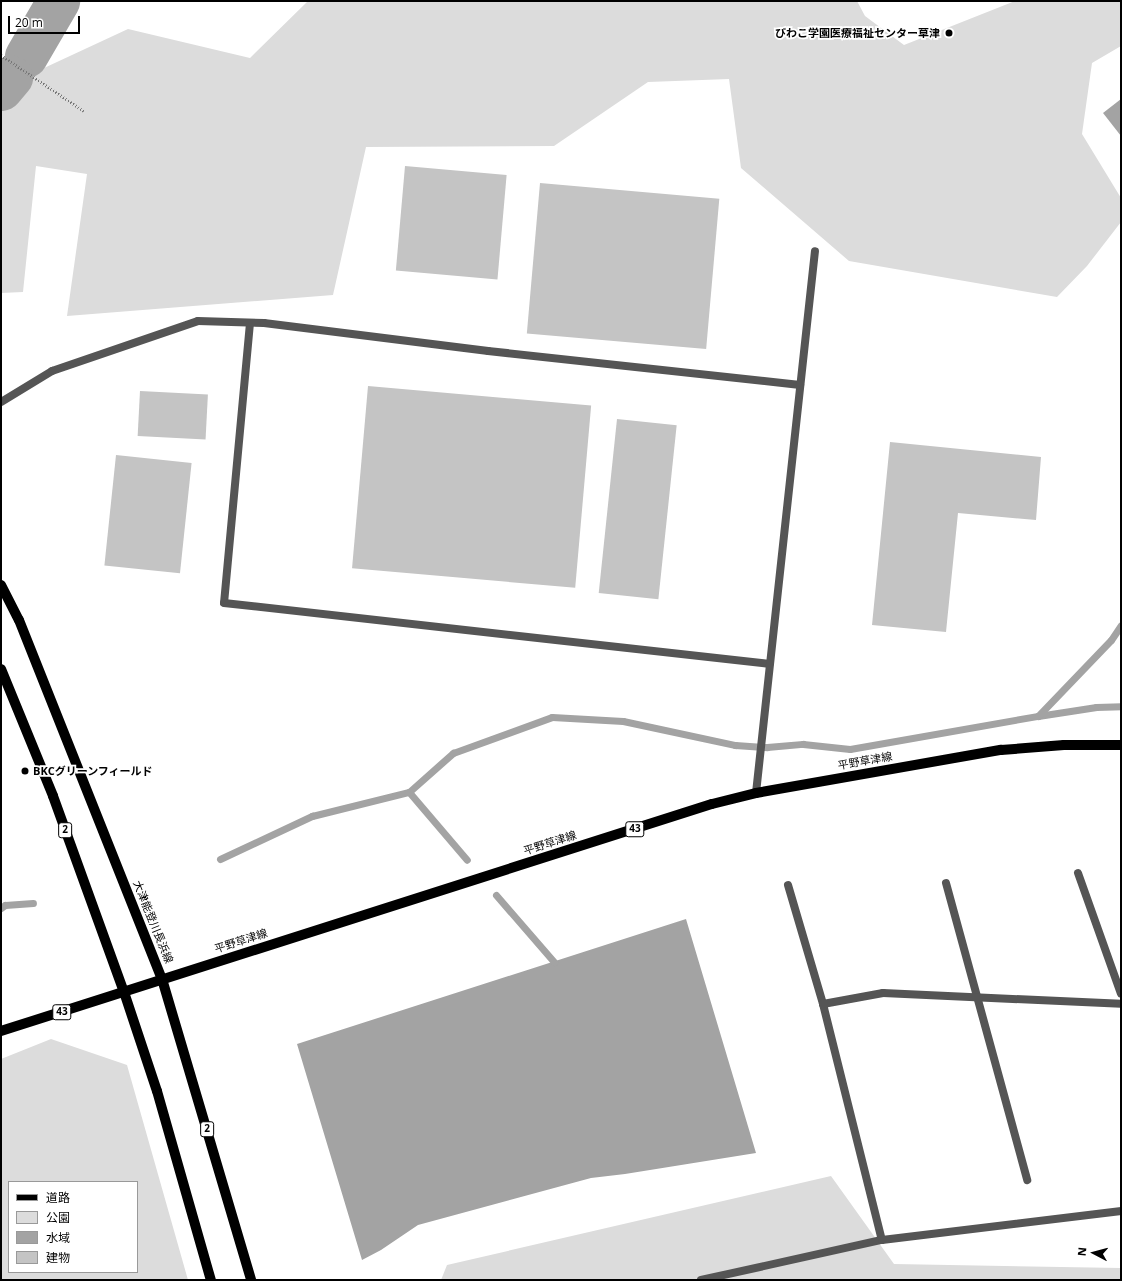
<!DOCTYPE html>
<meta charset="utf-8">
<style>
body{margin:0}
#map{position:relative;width:1122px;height:1281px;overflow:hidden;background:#fff;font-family:"Open Sans","Noto Sans JP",sans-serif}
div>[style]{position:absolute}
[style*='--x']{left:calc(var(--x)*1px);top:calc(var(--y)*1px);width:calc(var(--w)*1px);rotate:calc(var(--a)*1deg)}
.green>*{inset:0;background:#dcdcdc}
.water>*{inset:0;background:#a3a3a3}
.stream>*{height:7px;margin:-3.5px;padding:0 3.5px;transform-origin:3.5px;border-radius:3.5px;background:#a3a3a3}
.river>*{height:43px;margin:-21.5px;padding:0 21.5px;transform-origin:21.5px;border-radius:21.5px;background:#a3a3a3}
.building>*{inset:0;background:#c4c4c4;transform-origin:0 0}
.path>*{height:2.5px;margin-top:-1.25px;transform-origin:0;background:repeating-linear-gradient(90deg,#777 0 1px,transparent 0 3px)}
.service>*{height:8px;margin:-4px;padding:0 4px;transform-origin:4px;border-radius:4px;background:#555}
.tertiary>*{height:8px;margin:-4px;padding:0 4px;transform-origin:4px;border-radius:4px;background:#555}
.primary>*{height:10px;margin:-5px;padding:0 5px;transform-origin:5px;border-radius:5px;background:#000}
.dots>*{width:11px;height:11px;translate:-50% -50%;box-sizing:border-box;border:2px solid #fff;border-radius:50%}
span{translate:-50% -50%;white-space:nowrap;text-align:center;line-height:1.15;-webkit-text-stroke:3.5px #fff;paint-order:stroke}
.shield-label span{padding:1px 3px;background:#fff;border:1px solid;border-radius:3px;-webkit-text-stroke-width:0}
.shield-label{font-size:10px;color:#000;font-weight:700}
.poi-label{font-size:11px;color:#000;font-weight:700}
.right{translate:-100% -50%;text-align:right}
.left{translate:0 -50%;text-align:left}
.street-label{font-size:11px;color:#000}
.frame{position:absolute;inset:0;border:2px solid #000;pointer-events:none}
.legend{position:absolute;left:8px;top:1181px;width:130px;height:92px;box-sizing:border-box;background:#fff;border:1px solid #999;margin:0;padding:5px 7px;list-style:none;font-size:12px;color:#000}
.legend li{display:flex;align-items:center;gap:8px;height:20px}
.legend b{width:20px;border:1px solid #999}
.north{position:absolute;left:1074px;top:1233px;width:40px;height:40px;-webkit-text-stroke:3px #fff;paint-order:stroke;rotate:276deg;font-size:11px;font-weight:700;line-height:16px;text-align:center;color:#000}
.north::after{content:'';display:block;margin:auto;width:14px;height:18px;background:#000;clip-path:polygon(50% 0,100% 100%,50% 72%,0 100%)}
.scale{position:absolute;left:8px;top:16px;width:72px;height:18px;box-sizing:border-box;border:2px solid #000;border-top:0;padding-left:5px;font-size:12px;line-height:14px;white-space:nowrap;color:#000;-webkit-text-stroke:3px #fff;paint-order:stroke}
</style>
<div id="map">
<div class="green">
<div style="clip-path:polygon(308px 1px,857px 1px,865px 16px,904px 45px,1015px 1px,1121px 1px,1121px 46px,1092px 63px,1082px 134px,1121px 198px,1121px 222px,1087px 266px,1057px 297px,849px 261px,741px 168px,729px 79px,648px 82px,554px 146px,366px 147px,333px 295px,67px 316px,87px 174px,36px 166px,23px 292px,1px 293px,1px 88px,128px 29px,250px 58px)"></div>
<div style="clip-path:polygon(evenodd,51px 1039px,127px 1065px,188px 1280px,1px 1280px,1px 1059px,51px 1039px,9px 1182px,137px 1182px,137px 1272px,9px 1272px,9px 1182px)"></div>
<div style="clip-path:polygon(831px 1176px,894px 1264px,1121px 1268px,1121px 1280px,441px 1280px,447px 1265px)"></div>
</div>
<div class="water">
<div style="clip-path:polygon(1121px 99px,1121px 136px,1103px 113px)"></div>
<div style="clip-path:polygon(686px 919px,756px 1153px,625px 1174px,591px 1178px,418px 1225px,381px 1250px,362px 1260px,297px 1044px)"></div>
</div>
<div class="stream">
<div style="--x:1038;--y:716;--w:59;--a:-8.8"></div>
<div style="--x:1096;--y:707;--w:25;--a:-2"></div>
<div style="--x:409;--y:792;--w:89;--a:49.5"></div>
<div style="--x:220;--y:859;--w:102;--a:-25.1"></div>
<div style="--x:312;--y:816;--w:100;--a:-13.9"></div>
<div style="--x:409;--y:792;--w:59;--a:-41.6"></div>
<div style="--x:453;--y:753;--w:105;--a:-20"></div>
<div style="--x:552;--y:717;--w:71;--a:3.2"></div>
<div style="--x:623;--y:721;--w:115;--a:12.1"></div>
<div style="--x:735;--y:745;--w:32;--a:4"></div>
<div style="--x:767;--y:747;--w:36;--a:-5"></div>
<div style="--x:803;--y:744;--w:47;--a:6.1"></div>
<div style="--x:850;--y:749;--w:191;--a:-10"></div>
<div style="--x:1038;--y:716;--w:105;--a:-46.2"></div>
<div style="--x:1111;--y:640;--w:18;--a:-56"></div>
<div style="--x:496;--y:895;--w:89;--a:49.1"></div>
<div style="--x:1;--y:908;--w:5;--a:-37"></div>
<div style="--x:5;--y:905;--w:28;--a:-4"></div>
</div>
<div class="river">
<div style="--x:26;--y:56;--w:64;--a:-59.8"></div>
<div style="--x:1;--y:89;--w:16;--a:-50"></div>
</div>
<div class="building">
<div style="left:405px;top:166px;width:102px;height:105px;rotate:5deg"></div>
<div style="left:540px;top:183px;width:180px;height:151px;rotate:5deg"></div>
<div style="left:368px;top:386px;width:224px;height:183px;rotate:5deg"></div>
<div style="left:140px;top:391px;width:68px;height:45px;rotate:3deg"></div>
<div style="left:617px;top:419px;width:60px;height:175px;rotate:6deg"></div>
<div style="clip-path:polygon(890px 442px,1041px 457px,1036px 520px,958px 513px,946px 632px,872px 625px)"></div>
<div style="left:116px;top:455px;width:76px;height:111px;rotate:6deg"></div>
</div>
<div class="path">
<div style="--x:1;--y:55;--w:100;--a:34"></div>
</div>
<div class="service">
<div style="--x:250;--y:323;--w:281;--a:95.3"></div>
<div style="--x:224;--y:603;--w:549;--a:6.37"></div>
<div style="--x:1;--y:402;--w:60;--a:-31.3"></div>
<div style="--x:52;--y:371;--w:154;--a:-18.9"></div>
<div style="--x:198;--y:321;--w:66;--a:1.7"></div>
<div style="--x:264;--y:323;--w:226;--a:7.1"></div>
<div style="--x:488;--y:351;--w:314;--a:6.2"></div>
<div style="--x:756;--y:793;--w:545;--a:-83.79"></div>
<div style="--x:1078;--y:873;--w:128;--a:70.4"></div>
<div style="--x:946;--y:883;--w:308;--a:74.7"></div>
<div style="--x:788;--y:885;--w:124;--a:73.6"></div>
<div style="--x:823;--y:1004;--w:243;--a:76"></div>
<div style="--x:823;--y:1004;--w:61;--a:-10.4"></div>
<div style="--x:883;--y:993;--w:238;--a:2.6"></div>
</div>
<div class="tertiary">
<div style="--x:701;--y:1280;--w:185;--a:-12.5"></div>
<div style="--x:882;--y:1240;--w:241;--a:-6.9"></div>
</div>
<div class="primary">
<div style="--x:1;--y:585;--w:39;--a:63"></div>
<div style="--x:19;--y:620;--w:386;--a:68.3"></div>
<div style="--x:162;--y:979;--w:314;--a:73.5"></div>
<div style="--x:1;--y:669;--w:137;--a:67.7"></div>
<div style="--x:53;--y:796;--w:208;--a:70.1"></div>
<div style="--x:124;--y:992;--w:104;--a:71.6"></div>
<div style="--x:157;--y:1091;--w:197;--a:74.1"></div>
<div style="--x:1;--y:1031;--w:746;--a:-17.71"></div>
<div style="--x:712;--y:804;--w:45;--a:-14"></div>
<div style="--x:756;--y:793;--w:249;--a:-10"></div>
<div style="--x:1001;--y:750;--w:63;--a:-4.5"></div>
<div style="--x:1064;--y:745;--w:57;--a:0"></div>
</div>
<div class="dots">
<div style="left:949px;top:33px;background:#000"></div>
<div style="left:25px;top:771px;background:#000"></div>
</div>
<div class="shield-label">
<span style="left:635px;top:829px">43</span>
<span style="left:65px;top:830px">2</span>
<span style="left:62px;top:1012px">43</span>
<span style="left:207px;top:1129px">2</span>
</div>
<div class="poi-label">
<span class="right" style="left:940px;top:33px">びわこ学園医療福祉センター草津</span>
<span class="left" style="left:33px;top:771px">BKCグリーンフィールド</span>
</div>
<div class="street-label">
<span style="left:865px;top:761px;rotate:-10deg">平野草津線</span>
<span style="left:550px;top:843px;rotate:-18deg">平野草津線</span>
<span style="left:153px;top:922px;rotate:68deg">大津能登川長浜線</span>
<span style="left:241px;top:941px;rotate:-18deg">平野草津線</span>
</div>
<div class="frame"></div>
<ul class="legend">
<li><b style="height:5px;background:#000"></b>道路</li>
<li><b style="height:11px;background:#dcdcdc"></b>公園</li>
<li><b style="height:11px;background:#a3a3a3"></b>水域</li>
<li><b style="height:11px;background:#c4c4c4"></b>建物</li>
</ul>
<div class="north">N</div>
<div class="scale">20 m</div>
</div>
